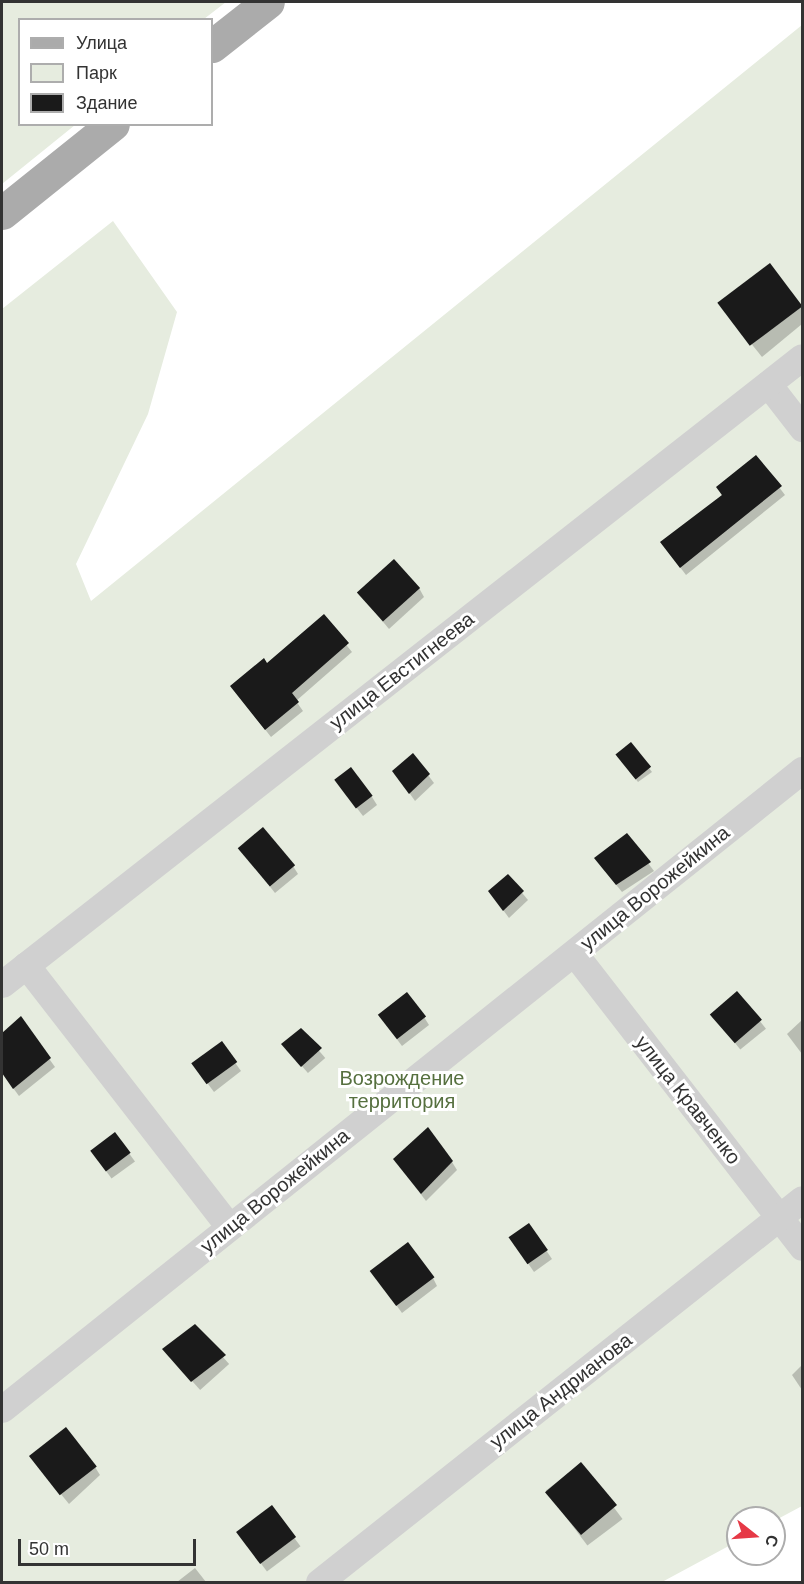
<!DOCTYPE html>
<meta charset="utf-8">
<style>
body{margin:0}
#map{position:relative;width:804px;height:1584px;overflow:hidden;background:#fff;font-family:Helvetica,sans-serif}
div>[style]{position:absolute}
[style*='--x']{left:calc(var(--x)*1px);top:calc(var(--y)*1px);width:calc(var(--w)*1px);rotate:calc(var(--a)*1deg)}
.green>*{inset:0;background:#e6ecdf}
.shadow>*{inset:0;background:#0003;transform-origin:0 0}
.building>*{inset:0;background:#1a1a1a;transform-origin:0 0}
.minor>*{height:27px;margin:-13.5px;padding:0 13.5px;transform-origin:13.5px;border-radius:13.5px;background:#d0d0d0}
.major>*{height:33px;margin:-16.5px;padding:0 16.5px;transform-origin:16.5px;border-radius:16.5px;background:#ababab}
span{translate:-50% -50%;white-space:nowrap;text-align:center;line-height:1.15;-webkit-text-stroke:6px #fff;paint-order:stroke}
.street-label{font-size:20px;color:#333}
.park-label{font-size:20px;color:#56703f}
.frame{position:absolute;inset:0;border:3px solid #333;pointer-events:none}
.legend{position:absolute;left:18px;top:18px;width:195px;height:108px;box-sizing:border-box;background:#fff;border:2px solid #adadad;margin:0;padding:8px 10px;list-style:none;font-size:18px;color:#333}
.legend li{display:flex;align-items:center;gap:12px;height:30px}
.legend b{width:30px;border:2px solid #adadad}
.north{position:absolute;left:726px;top:1506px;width:60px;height:60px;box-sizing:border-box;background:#fff;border:2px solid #adadad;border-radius:50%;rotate:107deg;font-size:16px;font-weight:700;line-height:24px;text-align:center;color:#333}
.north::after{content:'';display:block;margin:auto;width:21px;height:27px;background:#e63946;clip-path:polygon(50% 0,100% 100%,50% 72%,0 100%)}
.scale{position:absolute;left:18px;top:1539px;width:178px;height:27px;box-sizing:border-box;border:3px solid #333;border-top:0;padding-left:8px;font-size:18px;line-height:21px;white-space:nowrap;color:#333;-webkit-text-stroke:4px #fff;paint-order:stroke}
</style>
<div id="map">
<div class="green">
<div style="clip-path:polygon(2px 2px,226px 2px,204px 19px,20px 20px,20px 124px,75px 125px,2px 184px)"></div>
<div style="clip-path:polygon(802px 25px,802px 1506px,774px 1521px,774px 1518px,738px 1518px,738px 1541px,662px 1582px,2px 1582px,2px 309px,113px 221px,177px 312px,148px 414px,76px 564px,91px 601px)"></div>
</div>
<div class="shadow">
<div style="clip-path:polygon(769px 266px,802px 306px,802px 324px,762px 357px,721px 306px)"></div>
<div style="clip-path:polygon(756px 457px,785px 495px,686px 575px,667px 550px,722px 496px,718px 488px)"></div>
<div style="clip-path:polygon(419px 588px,424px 597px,389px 629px,359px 593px)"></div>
<div style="clip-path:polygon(323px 616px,352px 652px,296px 701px,303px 711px,271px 737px,232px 687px,267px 665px)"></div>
<div style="clip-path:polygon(631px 744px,652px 772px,638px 782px,620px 759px)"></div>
<div style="clip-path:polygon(413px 755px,434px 783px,415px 801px,394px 771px)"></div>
<div style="clip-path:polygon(336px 781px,372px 797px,377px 805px,363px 816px)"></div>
<div style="clip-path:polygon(627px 835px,654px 871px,622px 892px,601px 866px)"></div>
<div style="clip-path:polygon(240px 849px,293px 866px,298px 874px,275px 893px)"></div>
<div style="clip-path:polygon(508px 876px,528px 900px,509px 918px,495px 899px)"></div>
<div style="left:737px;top:993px;width:46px;height:33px;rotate:51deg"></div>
<div style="clip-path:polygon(424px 1017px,429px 1025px,402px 1046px,384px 1022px)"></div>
<div style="clip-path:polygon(20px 1018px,55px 1067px,19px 1096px,2px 1073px,2px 1035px)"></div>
<div style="clip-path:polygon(802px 1020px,802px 1054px,787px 1034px)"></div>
<div style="left:301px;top:1030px;width:37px;height:23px;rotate:49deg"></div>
<div style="clip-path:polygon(221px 1043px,241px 1071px,214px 1092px,199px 1072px)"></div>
<div style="left:115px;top:1134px;width:34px;height:29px;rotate:54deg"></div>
<div style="clip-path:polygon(452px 1162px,457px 1170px,426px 1201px,400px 1167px)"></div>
<div style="clip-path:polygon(529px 1225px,552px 1259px,534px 1272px,516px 1246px)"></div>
<div style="clip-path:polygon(372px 1272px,433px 1278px,437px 1286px,402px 1313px)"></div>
<div style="left:195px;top:1326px;width:51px;height:39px;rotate:48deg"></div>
<div style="clip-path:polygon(802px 1365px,802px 1390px,792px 1375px)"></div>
<div style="left:581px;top:1464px;width:69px;height:44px;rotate:53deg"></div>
<div style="clip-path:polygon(38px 1466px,95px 1467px,100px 1475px,69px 1504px)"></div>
<div style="left:271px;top:1507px;width:49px;height:42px;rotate:53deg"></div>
<div style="clip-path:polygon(195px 1568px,206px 1582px,177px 1582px)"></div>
</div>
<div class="building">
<div style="left:770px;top:263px;width:54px;height:66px;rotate:53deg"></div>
<div style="clip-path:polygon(756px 455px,782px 486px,680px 568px,660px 542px,722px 495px,716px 487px)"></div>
<div style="left:394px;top:559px;width:39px;height:50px;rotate:48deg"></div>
<div style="clip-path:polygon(324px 614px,349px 643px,292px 693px,299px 702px,265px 730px,230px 686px,264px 658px,267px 663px)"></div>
<div style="left:631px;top:742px;width:32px;height:20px;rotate:51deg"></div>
<div style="clip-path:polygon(413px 753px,430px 774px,409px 794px,392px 771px)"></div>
<div style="left:351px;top:767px;width:36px;height:21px;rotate:53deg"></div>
<div style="left:263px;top:827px;width:50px;height:33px;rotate:50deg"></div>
<div style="clip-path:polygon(627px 833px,651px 862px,616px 885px,594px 858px)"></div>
<div style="clip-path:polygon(508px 874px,524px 891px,503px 911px,488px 891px)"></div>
<div style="left:737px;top:991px;width:38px;height:36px;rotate:49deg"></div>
<div style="left:407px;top:992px;width:31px;height:37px;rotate:52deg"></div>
<div style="clip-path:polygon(21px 1016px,51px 1058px,13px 1089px,2px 1073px,2px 1033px)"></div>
<div style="clip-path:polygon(301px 1028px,322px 1048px,301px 1067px,281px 1044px)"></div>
<div style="left:222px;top:1041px;width:26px;height:38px;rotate:54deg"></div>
<div style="clip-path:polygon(428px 1127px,453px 1161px,421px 1194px,393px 1159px)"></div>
<div style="left:115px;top:1132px;width:26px;height:31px;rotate:53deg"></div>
<div style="left:529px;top:1223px;width:33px;height:25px;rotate:55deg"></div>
<div style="left:408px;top:1242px;width:44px;height:48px;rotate:53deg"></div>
<div style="clip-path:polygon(195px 1324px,226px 1355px,191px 1382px,162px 1349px)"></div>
<div style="left:66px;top:1427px;width:50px;height:47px;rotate:52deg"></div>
<div style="left:581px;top:1462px;width:56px;height:47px;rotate:50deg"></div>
<div style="left:272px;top:1505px;width:40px;height:45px;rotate:53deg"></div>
</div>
<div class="minor">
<div style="--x:768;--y:384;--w:56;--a:52.3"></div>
<div style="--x:574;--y:953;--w:372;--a:52.2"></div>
<div style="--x:26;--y:965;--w:331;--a:52.2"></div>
<div style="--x:2;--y:984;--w:1016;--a:-38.09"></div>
<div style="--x:2;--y:1409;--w:1024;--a:-38.62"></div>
<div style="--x:319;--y:1582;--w:616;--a:-38.41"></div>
</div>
<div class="major">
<div style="--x:212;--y:46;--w:71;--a:-38.2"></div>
<div style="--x:2;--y:213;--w:142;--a:-38.7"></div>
</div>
<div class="street-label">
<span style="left:402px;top:671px;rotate:-38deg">улица Евстигнеева</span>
<span style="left:655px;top:888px;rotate:-39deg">улица Ворожейкина</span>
<span style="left:688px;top:1100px;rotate:52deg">улица Кравченко</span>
<span style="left:275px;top:1191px;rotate:-39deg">улица Ворожейкина</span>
<span style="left:561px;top:1391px;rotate:-38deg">улица Андрианова</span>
</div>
<div class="park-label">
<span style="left:402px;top:1090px">Возрождение<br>территория</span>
</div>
<div class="frame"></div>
<ul class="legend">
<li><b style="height:8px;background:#ababab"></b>Улица</li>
<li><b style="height:16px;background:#e6ecdf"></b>Парк</li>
<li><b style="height:16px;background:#1a1a1a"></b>Здание</li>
</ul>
<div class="north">С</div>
<div class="scale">50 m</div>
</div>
